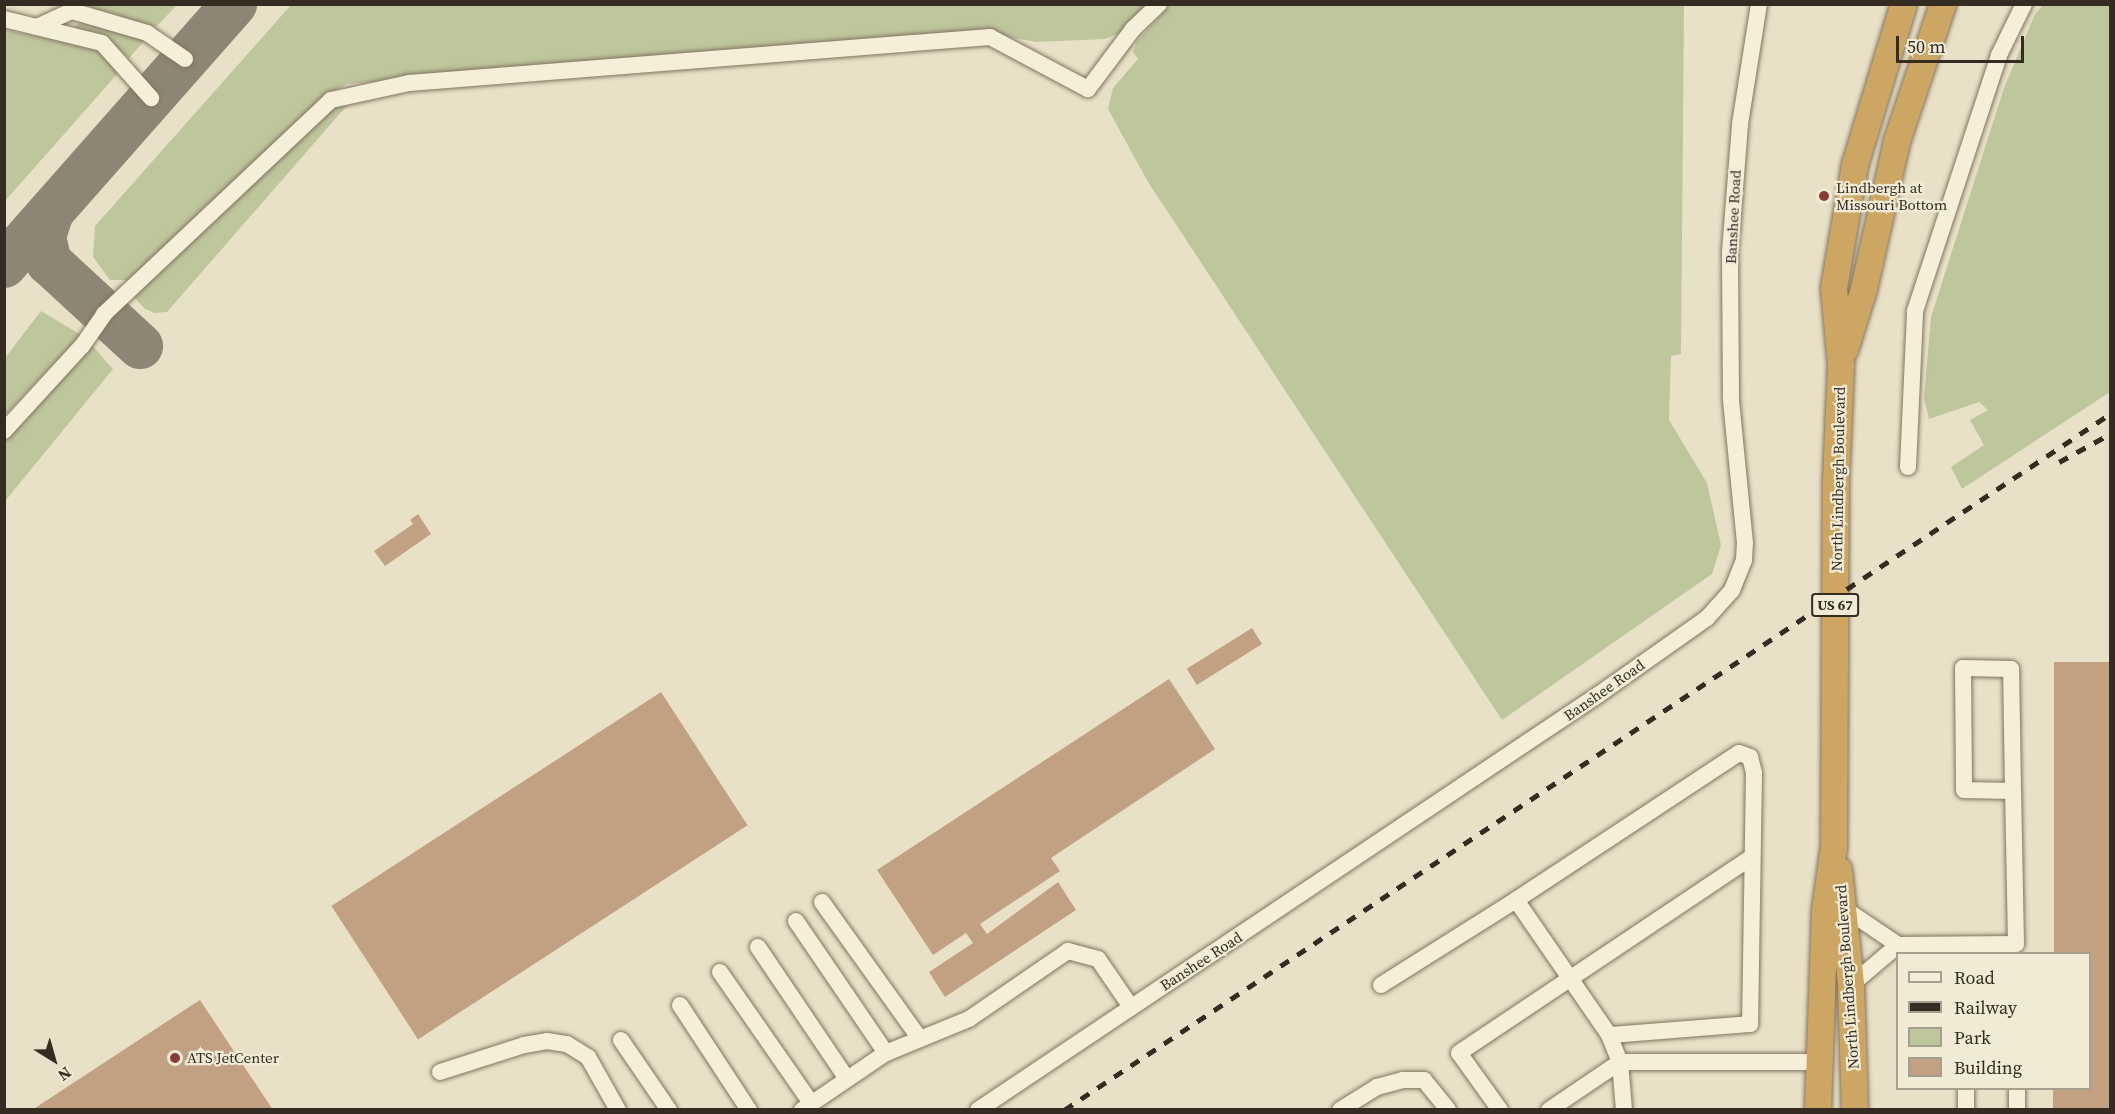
<!DOCTYPE html>
<style>
body{margin:0}
#map{position:relative;width:2115px;height:1114px;overflow:hidden;background:#e9e1c7;font-family:"Source Serif 4",serif}
div>[style]{position:absolute}
[style*='--x']{left:calc(var(--x)*1px);top:calc(var(--y)*1px);width:calc(var(--w)*1px);rotate:calc(var(--a)*1deg)}
.green>*{inset:0;background:#bec69c}
.taxiway>*{height:46px;margin:-23px;padding:0 23px;transform-origin:23px;border-radius:23px;background:#8e8674}
.building>*{inset:0;background:#c2a182;transform-origin:0 0}
.roads{filter:drop-shadow(0 0 2px #82745f) drop-shadow(0 0 2px #82745f)}
.minor>*{height:16px;margin:-8px;padding:0 8px;transform-origin:8px;border-radius:8px;background:#f5eed9}
.highway>*{height:26px;margin:-13px;padding:0 13px;transform-origin:13px;border-radius:13px;background:#cda663}
.rail>*{height:4.5px;margin-top:-2.25px;transform-origin:0;background:repeating-linear-gradient(90deg,#342c21 0 10px,transparent 0 20px)}
.dots>*{width:16px;height:16px;translate:-50% -50%;box-sizing:border-box;border:3px solid #f1ebd6;border-radius:50%}
span{translate:-50% -50%;white-space:nowrap;text-align:center;line-height:1.15;-webkit-text-stroke:4.5px #f1ebd6;paint-order:stroke}
.shield-label span{padding:2px 4px;background:#f1ebd6;border:2px solid;border-radius:4px;-webkit-text-stroke-width:0}
.shield-label{font-size:14px;color:#342c21;font-weight:700}
.poi-label{font-size:15px;color:#342c21}
.left{translate:0 -50%;text-align:left}
.street-label{font-size:15px;color:#342c21}
.frame{position:absolute;inset:0;border:6px solid #342c21;pointer-events:none}
.legend{position:absolute;left:1896px;top:952px;width:195px;height:138px;box-sizing:border-box;background:#f1ebd6;border:2px solid #a59f8e;margin:0;padding:8px 10px;list-style:none;font-size:18px;color:#342c21}
.legend li{display:flex;align-items:center;gap:12px;height:30px}
.legend b{width:30px;border:2px solid #a59f8e}
.north{position:absolute;left:24px;top:1030px;width:60px;height:60px;-webkit-text-stroke:4px #f1ebd6;paint-order:stroke;rotate:143deg;font-size:16px;font-weight:700;line-height:24px;text-align:center;color:#342c21}
.north::after{content:'';display:block;margin:auto;width:21px;height:27px;background:#342c21;clip-path:polygon(50% 0,100% 100%,50% 72%,0 100%)}
.scale{position:absolute;left:1896px;top:36px;width:128px;height:27px;box-sizing:border-box;border:3px solid #342c21;border-top:0;padding-left:8px;font-size:18px;line-height:21px;white-space:nowrap;color:#342c21;-webkit-text-stroke:4px #f1ebd6;paint-order:stroke}
</style>
<div id="map">
<div class="green">
<div style="clip-path:polygon(94px 4px,177px 5px,156px 27px,92px 8px)"></div>
<div style="clip-path:polygon(2044px 4px,2110px 5px,2110px 392px,1962px 489px,1951px 467px,1984px 445px,1970px 420px,1988px 410px,1979px 402px,1929px 419px,1924px 398px,1931px 317px,2004px 88px,2035px 14px)"></div>
<div style="clip-path:polygon(291px 5px,1149px 5px,1120px 33px,1105px 39px,1036px 42px,1004px 36px,955px 35px,347px 84px,327px 95px,129px 280px,110px 280px,93px 257px,95px 226px)"></div>
<div style="clip-path:polygon(1170px 5px,1684px 5px,1681px 354px,1671px 356px,1669px 420px,1707px 483px,1721px 545px,1712px 574px,1502px 720px,1148px 182px,1108px 109px,1113px 88px,1138px 59px,1133px 52px,1137px 41px)"></div>
<div style="clip-path:polygon(81px 21px,146px 39px,129px 58px,104px 35px,73px 29px)"></div>
<div style="clip-path:polygon(5px 30px,93px 47px,108px 55px,119px 72px,5px 201px)"></div>
<div style="clip-path:polygon(350px 102px,167px 312px,154px 313px,144px 308px,131px 294px,334px 107px)"></div>
<div style="clip-path:polygon(41px 311px,81px 335px,5px 415px,5px 358px)"></div>
<div style="clip-path:polygon(90px 343px,113px 369px,6px 500px,5px 440px)"></div>
</div>
<div class="taxiway">
<div style="--x:51;--y:212;--w:26;--a:108"></div>
<div style="--x:43;--y:237;--w:26;--a:77"></div>
<div style="--x:49;--y:262;--w:124;--a:42.7"></div>
<div style="--x:4;--y:265;--w:348;--a:-48.6"></div>
</div>
<div class="building">
<div style="clip-path:polygon(418px 514px,431px 534px,385px 566px,374px 551px,413px 524px,410px 520px)"></div>
<div style="left:1252px;top:628px;width:19px;height:77px;rotate:58deg"></div>
<div style="clip-path:polygon(2054px 662px,2110px 662px,2110px 1110px,2053px 1110px,2053px 1088px,2090px 1088px,2090px 954px,2054px 954px)"></div>
<div style="clip-path:polygon(1169px 679px,1215px 749px,1051px 858px,1060px 871px,980px 924px,987px 934px,1058px 882px,1076px 910px,945px 997px,929px 972px,973px 943px,966px 933px,933px 955px,877px 870px)"></div>
<div style="left:661px;top:692px;width:159px;height:393px;rotate:57deg"></div>
<div style="clip-path:polygon(200px 1000px,273px 1110px,32px 1110px,189px 1007px)"></div>
</div>
<div class="roads">
<div class="minor">
<div style="--x:4;--y:19;--w:101;--a:13.8"></div>
<div style="--x:102;--y:43;--w:74;--a:48.3"></div>
<div style="--x:37;--y:27;--w:38;--a:-25"></div>
<div style="--x:72;--y:11;--w:78;--a:16.3"></div>
<div style="--x:147;--y:33;--w:46;--a:34.4"></div>
<div style="--x:4;--y:431;--w:115;--a:-47.5"></div>
<div style="--x:82;--y:346;--w:39;--a:-55"></div>
<div style="--x:104;--y:314;--w:312;--a:-43.3"></div>
<div style="--x:331;--y:100;--w:80;--a:-12.3"></div>
<div style="--x:409;--y:83;--w:583;--a:-4.53"></div>
<div style="--x:990;--y:37;--w:111;--a:28"></div>
<div style="--x:1088;--y:89;--w:75;--a:-53.1"></div>
<div style="--x:1133;--y:29;--w:36;--a:-44"></div>
<div style="--x:1908;--y:467;--w:156;--a:-87.4"></div>
<div style="--x:1915;--y:311;--w:269;--a:-71.8"></div>
<div style="--x:1999;--y:55;--w:57;--a:-63.9"></div>
<div style="--x:1516;--y:900;--w:267;--a:-33.4"></div>
<div style="--x:1739;--y:753;--w:12;--a:20"></div>
<div style="--x:1750;--y:757;--w:16;--a:76"></div>
<div style="--x:1754;--y:773;--w:251;--a:90.9"></div>
<div style="--x:1750;--y:1024;--w:141;--a:175.5"></div>
<div style="--x:822;--y:902;--w:168;--a:54.4"></div>
<div style="--x:1845;--y:909;--w:64;--a:34.2"></div>
<div style="--x:1898;--y:945;--w:118;--a:-0.5"></div>
<div style="--x:2016;--y:944;--w:153;--a:-91.1"></div>
<div style="--x:2013;--y:791;--w:122;--a:-90.9"></div>
<div style="--x:2011;--y:669;--w:48;--a:-178.8"></div>
<div style="--x:1963;--y:668;--w:122;--a:89.5"></div>
<div style="--x:1964;--y:790;--w:49;--a:1.2"></div>
<div style="--x:796;--y:921;--w:160;--a:55.7"></div>
<div style="--x:758;--y:947;--w:159;--a:56"></div>
<div style="--x:720;--y:972;--w:160;--a:55.2"></div>
<div style="--x:1381;--y:985;--w:160;--a:-32.2"></div>
<div style="--x:1516;--y:900;--w:164;--a:55.4"></div>
<div style="--x:1609;--y:1035;--w:29;--a:68"></div>
<div style="--x:1620;--y:1062;--w:48;--a:85.2"></div>
<div style="--x:1851;--y:985;--w:62;--a:-40.4"></div>
<div style="--x:680;--y:1005;--w:126;--a:56.7"></div>
<div style="--x:621;--y:1040;--w:85;--a:55.6"></div>
<div style="--x:440;--y:1072;--w:88;--a:-17.8"></div>
<div style="--x:524;--y:1045;--w:23;--a:-10"></div>
<div style="--x:547;--y:1041;--w:20;--a:9"></div>
<div style="--x:567;--y:1044;--w:25;--a:32"></div>
<div style="--x:588;--y:1057;--w:61;--a:60.5"></div>
<div style="--x:1966;--y:1088;--w:22;--a:90"></div>
<div style="--x:2017;--y:1088;--w:22;--a:90"></div>
<div style="--x:802;--y:1110;--w:102;--a:-34.2"></div>
<div style="--x:886;--y:1053;--w:90;--a:-22.3"></div>
<div style="--x:969;--y:1019;--w:120;--a:-34.5"></div>
<div style="--x:1068;--y:951;--w:31;--a:15"></div>
<div style="--x:1098;--y:959;--w:58;--a:55.5"></div>
<div style="--x:978;--y:1110;--w:746;--a:-33.8"></div>
<div style="--x:1598;--y:695;--w:133;--a:-35.2"></div>
<div style="--x:1707;--y:618;--w:38;--a:-48"></div>
<div style="--x:1732;--y:590;--w:32;--a:-68"></div>
<div style="--x:1744;--y:560;--w:17;--a:-87"></div>
<div style="--x:1745;--y:543;--w:145;--a:-95.6"></div>
<div style="--x:1731;--y:399;--w:147;--a:-90.4"></div>
<div style="--x:1730;--y:252;--w:128;--a:-85.5"></div>
<div style="--x:1740;--y:124;--w:121;--a:-81"></div>
<div style="--x:1340;--y:1110;--w:44;--a:-31.9"></div>
<div style="--x:1377;--y:1087;--w:27;--a:-15"></div>
<div style="--x:1403;--y:1080;--w:21;--a:0"></div>
<div style="--x:1424;--y:1080;--w:38;--a:51"></div>
<div style="--x:1500;--y:1110;--w:70;--a:-125.7"></div>
<div style="--x:1459;--y:1053;--w:350;--a:-33.8"></div>
<div style="--x:1549;--y:1110;--w:86;--a:-34.1"></div>
<div style="--x:1620;--y:1062;--w:199;--a:0"></div>
</div>
<div class="highway">
<div style="--x:1845;--y:350;--w:64;--a:-72.7"></div>
<div style="--x:1864;--y:289;--w:152;--a:-77.4"></div>
<div style="--x:1897;--y:141;--w:145;--a:-71.4"></div>
<div style="--x:1839;--y:870;--w:116;--a:84"></div>
<div style="--x:1851;--y:985;--w:125;--a:88.2"></div>
<div style="--x:1818;--y:1110;--w:199;--a:-88"></div>
<div style="--x:1825;--y:911;--w:66;--a:-82.1"></div>
<div style="--x:1834;--y:846;--w:366;--a:-89.7"></div>
<div style="--x:1836;--y:480;--w:115;--a:-87.5"></div>
<div style="--x:1841;--y:365;--w:77;--a:-95.2"></div>
<div style="--x:1834;--y:288;--w:125;--a:-80.3"></div>
<div style="--x:1855;--y:165;--w:168;--a:-73.1"></div>
</div>
</div>
<div class="rail">
<div style="--x:2059;--y:462;--w:58;--a:-28.8"></div>
<div style="--x:1064;--y:1110;--w:1256;--a:-33.64"></div>
</div>
<div class="dots">
<div style="left:1824px;top:196px;background:#8a3b36"></div>
<div style="left:175px;top:1058px;background:#8a3b36"></div>
</div>
<div class="shield-label">
<span style="left:1835px;top:605px">US 67</span>
</div>
<div class="poi-label">
<span class="left" style="left:1836px;top:196px">Lindbergh at<br>Missouri Bottom</span>
<span class="left" style="left:187px;top:1058px">ATS JetCenter</span>
</div>
<div class="street-label">
<span style="left:1733px;top:217px;rotate:-87deg">Banshee Road</span>
<span style="left:1838px;top:479px;rotate:-89deg">North Lindbergh Boulevard</span>
<span style="left:1604px;top:690px;rotate:-35deg">Banshee Road</span>
<span style="left:1201px;top:961px;rotate:-33deg">Banshee Road</span>
<span style="left:1847px;top:977px;rotate:-94deg">North Lindbergh Boulevard</span>
</div>
<div class="frame"></div>
<ul class="legend">
<li><b style="height:8px;background:#f5eed9"></b>Road</li>
<li><b style="height:8px;background:#342c21"></b>Railway</li>
<li><b style="height:16px;background:#bec69c"></b>Park</li>
<li><b style="height:16px;background:#c2a182"></b>Building</li>
</ul>
<div class="north">N</div>
<div class="scale">50 m</div>
</div>
